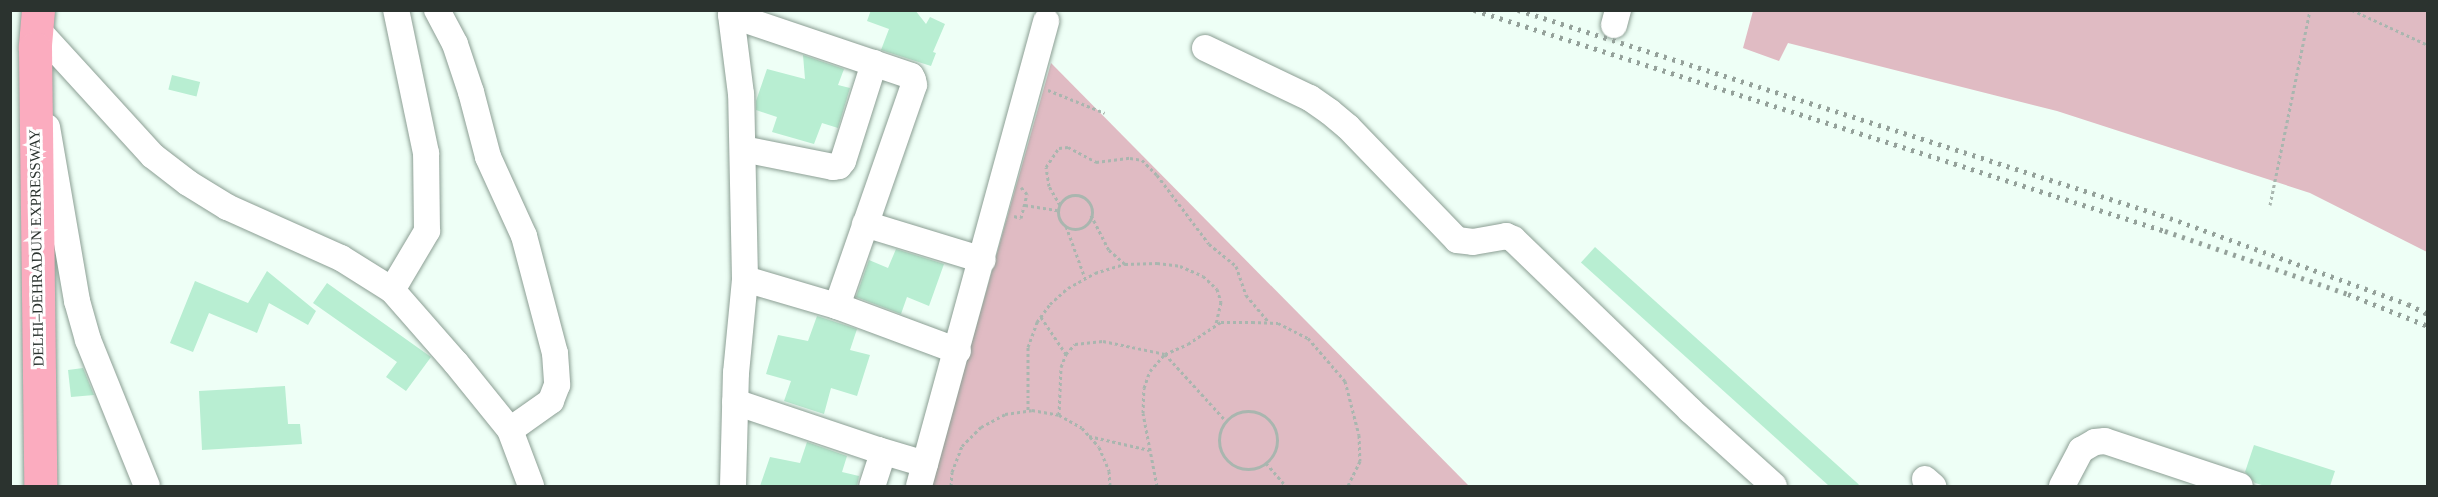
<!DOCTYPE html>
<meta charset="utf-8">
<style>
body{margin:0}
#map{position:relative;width:2438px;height:497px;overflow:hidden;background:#eefff6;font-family:"Times New Roman",serif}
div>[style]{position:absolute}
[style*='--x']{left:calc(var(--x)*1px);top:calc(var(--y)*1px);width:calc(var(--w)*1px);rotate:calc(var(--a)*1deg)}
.green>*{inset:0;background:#e0bbc3}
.building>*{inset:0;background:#b8eed2;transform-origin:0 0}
.path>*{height:3px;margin-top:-1.5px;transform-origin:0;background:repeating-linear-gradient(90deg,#a9b6af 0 3px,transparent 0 6px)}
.path>.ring{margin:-1.5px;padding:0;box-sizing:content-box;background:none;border:3px solid #a9b6af;border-radius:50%}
.roads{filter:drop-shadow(0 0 2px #8c9f94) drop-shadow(0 0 2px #8c9f94)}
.minor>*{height:26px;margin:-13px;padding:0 13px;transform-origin:13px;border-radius:13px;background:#fff}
.highway>*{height:33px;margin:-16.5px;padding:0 16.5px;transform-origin:16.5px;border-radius:16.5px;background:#fbacbf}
.rail>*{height:4.5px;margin-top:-2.25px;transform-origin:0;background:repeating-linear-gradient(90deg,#94a19a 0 3px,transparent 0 9px)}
span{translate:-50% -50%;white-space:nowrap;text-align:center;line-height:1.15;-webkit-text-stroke:6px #fff;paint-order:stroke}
.street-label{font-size:15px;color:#2b332f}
.frame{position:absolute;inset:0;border:12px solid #2b332f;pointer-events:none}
</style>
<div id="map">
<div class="green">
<div style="clip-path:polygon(1753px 11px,2427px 11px,2427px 252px,2310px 193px,2057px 111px,1788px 43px,1779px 61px,1743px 48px)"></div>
<div style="clip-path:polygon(1051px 63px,1469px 486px,931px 486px)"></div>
</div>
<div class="building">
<div style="clip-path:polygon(871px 10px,915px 10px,926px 24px,930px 17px,945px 24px,933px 52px,936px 53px,931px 66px,881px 50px,889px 29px,867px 21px)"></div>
<div style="clip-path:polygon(803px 55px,844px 69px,838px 85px,850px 88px,838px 128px,822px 123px,814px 144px,772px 132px,777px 117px,756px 110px,756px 101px,767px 69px,805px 79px)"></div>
<div style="left:172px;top:75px;width:29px;height:15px;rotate:14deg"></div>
<div style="left:1595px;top:247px;width:355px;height:21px;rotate:42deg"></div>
<div style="clip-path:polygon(896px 249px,944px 264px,929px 306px,907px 297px,901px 314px,856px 297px,869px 260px,888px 268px)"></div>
<div style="clip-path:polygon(267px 271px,316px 311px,308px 325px,269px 303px,257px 333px,209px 313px,193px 352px,170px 343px,195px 281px,248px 303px)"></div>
<div style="clip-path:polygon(327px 283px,431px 357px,406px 391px,386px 377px,397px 362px,313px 303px)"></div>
<div style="clip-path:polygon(817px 316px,857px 329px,850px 350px,870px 355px,857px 396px,831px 388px,824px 414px,784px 401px,791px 381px,766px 374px,778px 335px,808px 341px)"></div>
<div style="clip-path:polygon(83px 368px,94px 395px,71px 397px,68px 370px)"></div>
<div style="clip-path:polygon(285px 386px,288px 424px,300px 424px,302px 444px,202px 450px,199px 391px)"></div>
<div style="clip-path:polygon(807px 442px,847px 456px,842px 472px,859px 476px,857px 486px,760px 486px,770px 457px,800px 463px)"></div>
<div style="clip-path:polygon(2254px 445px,2335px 471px,2330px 486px,2265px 486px,2255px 483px,2245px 472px)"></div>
</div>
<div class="path">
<div style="--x:2352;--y:10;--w:84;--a:24.7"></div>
<div style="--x:1048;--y:90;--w:61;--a:22"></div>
<div class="ring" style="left:1058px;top:195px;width:31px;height:31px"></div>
<div style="--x:1025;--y:205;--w:33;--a:9"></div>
<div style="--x:1060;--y:205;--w:22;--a:-120"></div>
<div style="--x:1049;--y:186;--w:19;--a:-99"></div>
<div style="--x:1046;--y:167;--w:23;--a:-56"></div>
<div style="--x:1059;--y:148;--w:9;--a:-6"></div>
<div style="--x:1068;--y:147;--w:32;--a:28"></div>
<div style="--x:1096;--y:162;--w:34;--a:-7"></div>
<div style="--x:1130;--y:158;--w:12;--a:9"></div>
<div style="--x:1142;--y:160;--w:21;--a:45"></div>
<div style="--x:1157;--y:175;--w:86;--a:53"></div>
<div style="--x:1209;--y:244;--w:35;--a:39"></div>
<div style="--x:1236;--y:266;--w:31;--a:71"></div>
<div style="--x:1246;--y:295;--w:34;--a:50"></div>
<div style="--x:2270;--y:205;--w:199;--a:-78.4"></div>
<div style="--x:1091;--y:215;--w:39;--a:63"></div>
<div style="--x:1109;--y:250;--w:21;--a:41"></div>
<div style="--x:1014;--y:216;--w:7;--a:16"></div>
<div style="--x:1021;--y:218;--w:25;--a:-76"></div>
<div style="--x:1027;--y:194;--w:9;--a:-131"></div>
<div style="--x:1066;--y:226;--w:55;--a:69.9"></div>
<div style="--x:1041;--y:317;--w:45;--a:56"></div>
<div style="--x:1028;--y:410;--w:63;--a:-90"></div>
<div style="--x:1028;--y:347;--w:27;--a:-70"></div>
<div style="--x:1037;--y:322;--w:22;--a:-54"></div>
<div style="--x:1050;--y:304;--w:24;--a:-42"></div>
<div style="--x:1068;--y:288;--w:31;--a:-29"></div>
<div style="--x:1095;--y:273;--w:31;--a:-17"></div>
<div style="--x:1125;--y:264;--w:32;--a:-2"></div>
<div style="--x:1157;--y:263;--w:23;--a:7"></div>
<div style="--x:1180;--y:266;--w:25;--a:23"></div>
<div style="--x:1203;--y:276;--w:19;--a:43"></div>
<div style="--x:1217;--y:289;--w:14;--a:73"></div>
<div style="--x:1221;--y:302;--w:23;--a:103"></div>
<div class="ring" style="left:1219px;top:411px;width:55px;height:55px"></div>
<div style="--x:1059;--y:415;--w:48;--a:-87.6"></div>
<div style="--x:1061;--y:367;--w:14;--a:-69"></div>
<div style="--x:1066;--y:354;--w:13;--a:-48"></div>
<div style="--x:1075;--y:344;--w:28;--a:-6"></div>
<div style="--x:1103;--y:341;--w:63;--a:11.8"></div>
<div style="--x:1165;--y:354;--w:91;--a:47.7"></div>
<div style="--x:1089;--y:436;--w:62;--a:13.1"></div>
<div style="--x:1266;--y:463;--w:30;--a:49"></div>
<div style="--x:951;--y:486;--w:14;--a:-86"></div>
<div style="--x:952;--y:472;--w:28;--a:-69"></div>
<div style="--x:962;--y:446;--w:27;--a:-45"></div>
<div style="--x:981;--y:427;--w:27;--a:-28"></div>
<div style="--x:1005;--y:414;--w:27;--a:-8"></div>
<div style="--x:1032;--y:410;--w:27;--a:10"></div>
<div style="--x:1059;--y:415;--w:26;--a:29"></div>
<div style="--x:1082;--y:428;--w:25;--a:48"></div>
<div style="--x:1099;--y:447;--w:26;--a:67"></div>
<div style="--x:1109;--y:471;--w:15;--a:86"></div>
<div style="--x:1157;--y:486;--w:74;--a:-100.9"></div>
<div style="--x:1143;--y:413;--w:25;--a:-88"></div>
<div style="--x:1144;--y:388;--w:18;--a:-71"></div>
<div style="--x:1150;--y:371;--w:23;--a:-49"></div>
<div style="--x:1165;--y:354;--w:25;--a:-23"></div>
<div style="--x:1188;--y:344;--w:40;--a:-34"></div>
<div style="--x:1221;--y:322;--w:31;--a:0"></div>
<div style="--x:1252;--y:322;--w:26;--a:2"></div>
<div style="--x:1278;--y:323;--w:34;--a:27"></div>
<div style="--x:1308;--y:338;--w:57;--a:49.3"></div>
<div style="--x:1345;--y:381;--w:56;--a:75.5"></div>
<div style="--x:1359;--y:435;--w:26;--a:88"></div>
<div style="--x:1360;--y:461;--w:28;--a:116"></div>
</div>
<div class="roads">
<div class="minor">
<div style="--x:437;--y:10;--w:38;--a:62"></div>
<div style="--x:455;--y:44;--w:51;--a:71.6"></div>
<div style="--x:471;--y:92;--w:67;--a:75.3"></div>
<div style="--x:488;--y:157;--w:87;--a:65.5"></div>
<div style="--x:524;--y:236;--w:121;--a:75.2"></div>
<div style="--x:555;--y:353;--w:32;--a:86"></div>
<div style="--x:557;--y:385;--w:17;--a:111"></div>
<div style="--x:551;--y:401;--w:50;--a:144.7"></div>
<div style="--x:510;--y:430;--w:60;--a:69.4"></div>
<div style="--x:1614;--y:25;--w:16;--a:-75"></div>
<div style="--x:36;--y:28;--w:173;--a:47.6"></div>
<div style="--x:153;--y:156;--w:44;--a:37.6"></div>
<div style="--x:188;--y:183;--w:46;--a:31.6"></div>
<div style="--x:227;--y:207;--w:125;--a:24.1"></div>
<div style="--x:341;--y:258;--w:60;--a:32.1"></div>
<div style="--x:392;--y:290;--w:97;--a:48.8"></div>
<div style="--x:456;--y:363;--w:86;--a:51.1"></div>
<div style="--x:1205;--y:48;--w:116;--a:25.5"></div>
<div style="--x:1310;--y:98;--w:24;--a:35"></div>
<div style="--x:1330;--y:112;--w:23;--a:40"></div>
<div style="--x:1348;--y:127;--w:157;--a:46"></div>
<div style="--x:1457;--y:240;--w:16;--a:7"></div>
<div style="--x:1473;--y:242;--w:34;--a:-10"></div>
<div style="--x:1506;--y:236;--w:8;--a:23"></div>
<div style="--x:1513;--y:239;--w:246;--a:44"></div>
<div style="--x:1690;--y:410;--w:113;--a:42.1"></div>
<div style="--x:47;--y:127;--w:177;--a:80.2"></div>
<div style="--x:77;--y:301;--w:41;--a:74.2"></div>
<div style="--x:88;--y:340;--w:157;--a:68"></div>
<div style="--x:743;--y:149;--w:92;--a:11.3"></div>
<div style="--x:833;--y:167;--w:6;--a:-9"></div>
<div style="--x:839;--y:166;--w:6;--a:-51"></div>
<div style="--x:843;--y:161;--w:103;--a:-72.4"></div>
<div style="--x:865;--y:224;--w:123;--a:17"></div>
<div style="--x:745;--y:279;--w:96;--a:16.4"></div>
<div style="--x:837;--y:306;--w:129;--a:20.4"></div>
<div style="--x:392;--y:290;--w:69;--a:-59.3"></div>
<div style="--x:427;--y:231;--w:78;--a:-90.7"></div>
<div style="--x:426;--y:153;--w:146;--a:-101.8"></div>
<div style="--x:735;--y:402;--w:151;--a:18.6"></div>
<div style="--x:878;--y:450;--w:9;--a:72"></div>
<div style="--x:881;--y:459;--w:28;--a:108"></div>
<div style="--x:878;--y:450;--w:49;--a:16.6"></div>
<div style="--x:1925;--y:479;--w:11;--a:41"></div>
<div style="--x:733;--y:486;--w:113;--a:-88.5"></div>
<div style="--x:736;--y:373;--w:94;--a:-84.5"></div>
<div style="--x:745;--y:279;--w:185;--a:-91.2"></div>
<div style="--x:741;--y:94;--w:80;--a:-97.2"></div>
<div style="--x:731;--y:15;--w:190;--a:18.7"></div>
<div style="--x:911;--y:76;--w:4;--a:63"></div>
<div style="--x:913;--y:80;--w:5;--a:79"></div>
<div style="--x:914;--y:85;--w:234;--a:109.2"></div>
<div style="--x:919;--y:486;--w:482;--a:-74.7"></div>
<div style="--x:2062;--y:486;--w:41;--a:-62.2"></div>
<div style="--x:2081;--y:450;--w:16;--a:-30"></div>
<div style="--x:2095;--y:442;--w:10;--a:-6"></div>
<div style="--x:2105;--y:441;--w:142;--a:18.4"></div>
</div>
<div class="highway">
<div style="--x:38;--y:10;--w:38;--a:95"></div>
<div style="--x:35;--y:48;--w:438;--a:89.3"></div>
</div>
</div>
<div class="rail">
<div style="--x:1474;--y:10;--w:725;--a:17.74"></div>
<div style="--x:2165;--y:231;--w:194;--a:19"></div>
<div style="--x:2348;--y:294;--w:86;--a:21.8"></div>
<div style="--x:1518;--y:10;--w:684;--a:17.69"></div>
<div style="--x:2170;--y:218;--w:253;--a:19.9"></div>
<div style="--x:2408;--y:304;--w:22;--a:27"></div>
</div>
<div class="street-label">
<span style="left:37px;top:248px;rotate:-91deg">DELHI–DEHRADUN EXPRESSWAY</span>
</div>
<div class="frame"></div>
</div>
